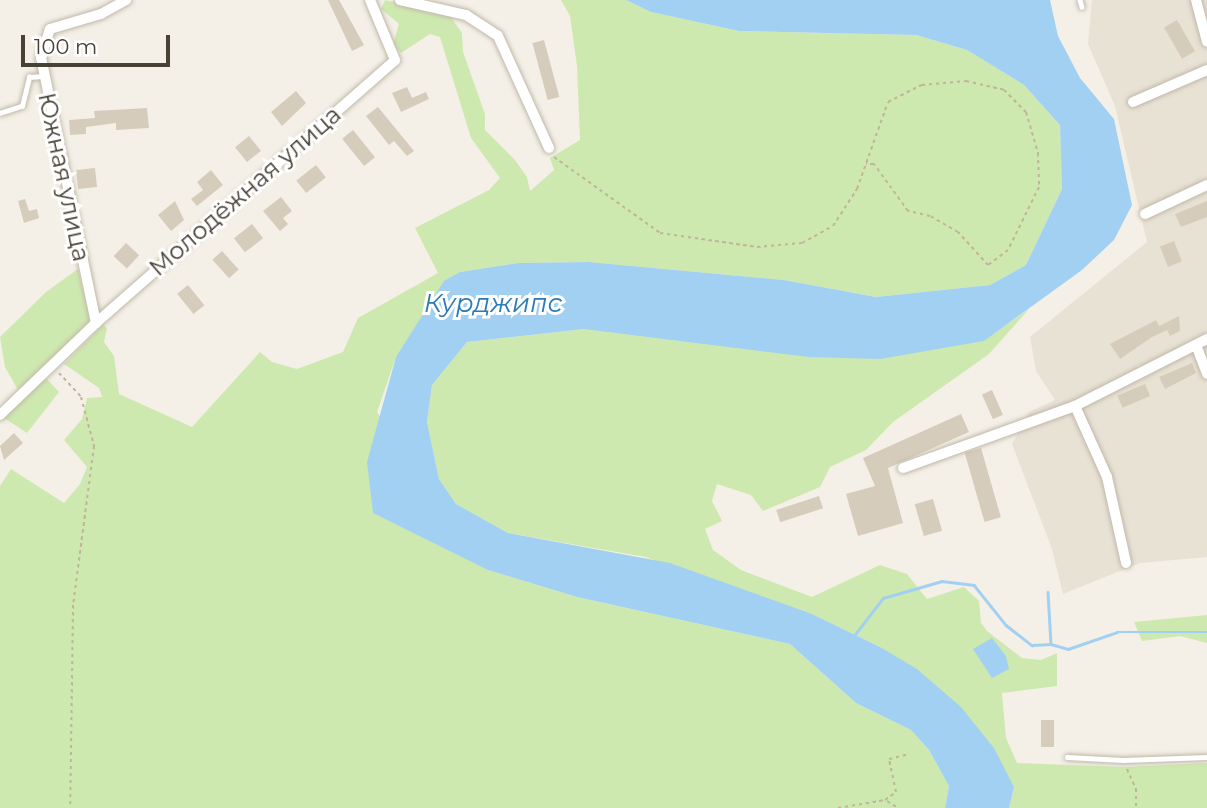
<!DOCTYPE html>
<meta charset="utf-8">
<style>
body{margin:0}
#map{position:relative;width:1207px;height:808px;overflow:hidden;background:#f4f0e7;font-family:Montserrat,sans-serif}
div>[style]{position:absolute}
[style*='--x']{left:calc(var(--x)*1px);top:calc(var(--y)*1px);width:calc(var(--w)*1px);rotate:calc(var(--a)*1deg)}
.residential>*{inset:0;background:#e8e2d5}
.green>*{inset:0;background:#cee9af}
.water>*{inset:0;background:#a2d0f2}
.stream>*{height:2.5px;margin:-1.25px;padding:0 1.25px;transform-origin:1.25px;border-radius:1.25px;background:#a2d0f2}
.building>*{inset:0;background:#d6ccbc;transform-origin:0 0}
.path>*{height:2px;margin-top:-1px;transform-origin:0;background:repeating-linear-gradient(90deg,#c2b49b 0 3.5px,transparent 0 7px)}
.roads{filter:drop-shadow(0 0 2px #c0b8aa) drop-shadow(0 0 2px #c0b8aa)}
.service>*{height:4.5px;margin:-2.25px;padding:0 2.25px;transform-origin:2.25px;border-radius:2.25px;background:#fff}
.minor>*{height:10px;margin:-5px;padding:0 5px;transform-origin:5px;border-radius:5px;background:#fff}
span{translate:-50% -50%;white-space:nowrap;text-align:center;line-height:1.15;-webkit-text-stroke:6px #fff;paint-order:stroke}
.street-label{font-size:24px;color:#474136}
.water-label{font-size:26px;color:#2c7ab6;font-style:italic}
.scale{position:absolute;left:21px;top:35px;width:149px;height:32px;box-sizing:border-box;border:4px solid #474136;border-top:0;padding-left:9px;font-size:21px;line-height:24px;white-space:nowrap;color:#474136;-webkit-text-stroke:5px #fff;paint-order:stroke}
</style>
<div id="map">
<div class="residential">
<div style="clip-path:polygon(1092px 0,1207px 0,1207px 557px,1140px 563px,1063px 594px,1052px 549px,1012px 444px,1029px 412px,1055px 400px,1036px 371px,1030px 337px,1147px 242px,1115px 106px,1088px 44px)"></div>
</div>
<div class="green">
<div style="clip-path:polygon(385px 0,450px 16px,462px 33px,463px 52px,485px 114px,485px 130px,515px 160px,527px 177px,530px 191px,554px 170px,550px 158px,580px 140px,577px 66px,570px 16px,561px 0,626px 0,651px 12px,739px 31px,916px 35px,967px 50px,1024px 85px,1060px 125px,1062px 189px,1026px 265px,990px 285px,876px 297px,784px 280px,589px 262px,518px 263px,460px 272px,396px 357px,377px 412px,488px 570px,577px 597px,790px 644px,856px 703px,911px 730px,929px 750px,949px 786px,945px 808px,0 808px,0 486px,11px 469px,64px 503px,80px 484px,87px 467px,64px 440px,82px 419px,87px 398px,102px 397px,99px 388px,64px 364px,103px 325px,107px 328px,104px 342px,114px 356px,119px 394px,192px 427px,260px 352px,272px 362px,297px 369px,343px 352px,358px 318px,438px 273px,415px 228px,489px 190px,500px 178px,471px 138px,440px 37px,430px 34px,401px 53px,393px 44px,399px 24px,381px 9px)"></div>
<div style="clip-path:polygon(78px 269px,91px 322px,18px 390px,5px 367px,0 337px,46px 292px)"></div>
<div style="clip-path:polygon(1029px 309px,989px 354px,893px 422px,866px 450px,830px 467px,820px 487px,763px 511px,751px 495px,717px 484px,712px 501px,722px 521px,705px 529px,713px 550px,741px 570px,812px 597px,880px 565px,907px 574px,927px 599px,964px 587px,979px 601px,981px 623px,987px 631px,1022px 658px,1041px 660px,1057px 653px,1057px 686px,1002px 693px,1006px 738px,1017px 763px,1123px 767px,1207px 763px,1207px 808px,1009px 808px,1014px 787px,880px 647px,812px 614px,645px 557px,508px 533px,456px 504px,439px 479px,427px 422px,432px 385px,467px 342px,584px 329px,983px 341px)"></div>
<div style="clip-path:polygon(46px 378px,59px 392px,27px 433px,4px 418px)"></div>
<div style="clip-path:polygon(1207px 615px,1207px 643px,1180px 636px,1142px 641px,1134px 622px)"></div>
</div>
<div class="water">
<div style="clip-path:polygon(626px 0,1050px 0,1058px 36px,1080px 78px,1114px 119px,1132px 205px,1114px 240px,1082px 270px,984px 341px,880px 359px,809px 357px,584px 329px,467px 342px,432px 385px,427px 422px,439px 479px,456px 504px,508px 533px,670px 563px,812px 614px,880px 647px,917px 669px,961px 707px,994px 748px,1014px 787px,1009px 808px,945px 808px,949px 786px,929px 750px,911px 730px,856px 703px,790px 644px,577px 597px,488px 570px,373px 513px,367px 462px,396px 357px,444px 281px,460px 272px,518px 263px,589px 262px,784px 280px,876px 297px,990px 285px,1026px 265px,1062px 189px,1060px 125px,1024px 85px,967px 50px,916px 35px,739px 31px,651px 12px)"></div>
<div style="clip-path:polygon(992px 638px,1006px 656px,1009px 669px,992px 678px,973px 649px)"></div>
</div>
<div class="stream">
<div style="--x:1048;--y:592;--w:52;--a:86.7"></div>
<div style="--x:1051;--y:644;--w:18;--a:16"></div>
<div style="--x:1068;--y:649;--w:52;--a:-19.1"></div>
<div style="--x:1117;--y:632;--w:90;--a:0"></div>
<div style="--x:853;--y:637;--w:49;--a:-52.4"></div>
<div style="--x:883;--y:598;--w:61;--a:-16.1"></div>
<div style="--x:942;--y:581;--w:32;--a:7"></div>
<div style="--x:974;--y:585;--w:51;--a:51.3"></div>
<div style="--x:1006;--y:625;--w:33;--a:38"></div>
<div style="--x:1032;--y:645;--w:19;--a:-3"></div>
</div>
<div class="building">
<div style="clip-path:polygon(328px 0,339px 0,364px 45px,352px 51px)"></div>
<div style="left:1177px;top:20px;width:36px;height:15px;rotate:60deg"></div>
<div style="left:544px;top:40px;width:59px;height:12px;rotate:75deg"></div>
<div style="clip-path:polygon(407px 87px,412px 98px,426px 92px,429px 99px,401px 112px,392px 93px)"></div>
<div style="clip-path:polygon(296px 91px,306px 103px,282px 126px,271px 112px)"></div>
<div style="clip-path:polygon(378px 107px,414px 151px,407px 156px,394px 141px,389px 145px,366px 116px)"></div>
<div style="clip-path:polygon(147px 108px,149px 128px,116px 130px,116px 123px,86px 127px,86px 134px,70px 135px,69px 120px,95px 118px,94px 111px)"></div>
<div style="left:353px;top:130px;width:35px;height:14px;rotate:51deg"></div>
<div style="left:249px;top:136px;width:19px;height:18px;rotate:51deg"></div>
<div style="left:316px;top:165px;width:16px;height:25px;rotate:52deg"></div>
<div style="left:95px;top:168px;width:19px;height:19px;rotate:84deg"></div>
<div style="clip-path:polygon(211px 170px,223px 185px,197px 206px,191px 199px,203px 190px,197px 182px)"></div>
<div style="clip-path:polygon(281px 197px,292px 211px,283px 218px,288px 224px,280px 231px,263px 211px)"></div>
<div style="clip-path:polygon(25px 199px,29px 211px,37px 209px,39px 218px,24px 223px,18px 201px)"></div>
<div style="clip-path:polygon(175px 201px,184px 220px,171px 231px,158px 215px)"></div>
<div style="clip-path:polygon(1207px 201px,1207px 217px,1181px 227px,1175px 214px)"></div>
<div style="left:252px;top:224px;width:18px;height:23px;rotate:52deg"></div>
<div style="left:1174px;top:241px;width:22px;height:15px;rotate:69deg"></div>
<div style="left:126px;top:243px;width:18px;height:18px;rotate:43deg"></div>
<div style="left:222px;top:251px;width:25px;height:13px;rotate:48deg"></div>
<div style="left:188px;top:285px;width:26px;height:14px;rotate:51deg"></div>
<div style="clip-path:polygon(1179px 316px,1180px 331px,1170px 336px,1167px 330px,1152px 337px,1120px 359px,1110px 344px,1156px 320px,1159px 326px)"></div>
<div style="clip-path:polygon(1192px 363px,1196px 373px,1165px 389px,1159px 377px)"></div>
<div style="left:1145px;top:384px;width:13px;height:30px;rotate:67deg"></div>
<div style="left:992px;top:390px;width:27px;height:11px;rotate:66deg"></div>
<div style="clip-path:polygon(961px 414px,969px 432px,888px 468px,903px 523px,858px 536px,846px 494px,875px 486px,863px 458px)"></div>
<div style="clip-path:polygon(14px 433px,23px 443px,4px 460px,0 446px)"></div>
<div style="left:981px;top:448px;width:72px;height:17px;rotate:74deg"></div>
<div style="left:819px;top:496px;width:13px;height:45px;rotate:72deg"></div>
<div style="left:933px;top:499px;width:33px;height:19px;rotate:74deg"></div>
<div style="left:1041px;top:720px;width:13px;height:27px"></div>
</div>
<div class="path">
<div style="--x:554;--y:157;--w:130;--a:35.6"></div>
<div style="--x:660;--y:233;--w:98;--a:8.2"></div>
<div style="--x:757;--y:247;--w:45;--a:-5.1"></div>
<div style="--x:802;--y:243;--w:35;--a:-29"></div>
<div style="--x:833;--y:226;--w:44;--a:-57"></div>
<div style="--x:857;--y:189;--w:92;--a:-70.4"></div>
<div style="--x:888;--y:102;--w:38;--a:-27"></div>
<div style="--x:922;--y:85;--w:44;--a:-5.2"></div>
<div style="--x:966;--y:81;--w:39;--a:13"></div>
<div style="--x:1004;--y:90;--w:31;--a:45"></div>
<div style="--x:1026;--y:112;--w:43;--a:73.7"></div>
<div style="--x:1038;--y:153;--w:34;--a:88"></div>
<div style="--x:1039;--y:187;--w:70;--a:116.2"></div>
<div style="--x:1008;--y:250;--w:25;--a:143"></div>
<div style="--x:988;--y:265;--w:45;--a:-132.3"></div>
<div style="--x:958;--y:232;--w:32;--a:-150"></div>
<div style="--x:930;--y:216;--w:23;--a:-167"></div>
<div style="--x:908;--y:211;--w:58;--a:-125.9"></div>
<div style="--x:874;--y:164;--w:8;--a:180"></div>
<div style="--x:59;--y:373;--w:33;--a:47"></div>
<div style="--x:81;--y:397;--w:51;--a:75.1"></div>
<div style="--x:94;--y:446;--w:160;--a:97.5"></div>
<div style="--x:73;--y:605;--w:203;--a:90.8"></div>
<div style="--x:1127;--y:769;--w:22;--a:66"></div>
<div style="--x:1136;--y:789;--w:19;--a:90"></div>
<div style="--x:887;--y:801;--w:13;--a:32"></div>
<div style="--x:838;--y:808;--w:48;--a:-9.7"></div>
<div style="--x:885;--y:800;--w:14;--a:-36"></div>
<div style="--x:896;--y:792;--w:34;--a:-102"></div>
<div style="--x:889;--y:759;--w:21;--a:-14"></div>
</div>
<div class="roads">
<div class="service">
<div style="--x:1080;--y:0;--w:7;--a:74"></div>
<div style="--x:0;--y:113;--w:23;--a:-18"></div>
<div style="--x:22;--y:106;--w:30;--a:-76"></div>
<div style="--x:29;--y:77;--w:13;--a:-4"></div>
<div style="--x:1067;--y:757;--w:56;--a:3.1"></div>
<div style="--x:1123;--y:760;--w:84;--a:-2"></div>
</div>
<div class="minor">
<div style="--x:400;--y:0;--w:68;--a:12.8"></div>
<div style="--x:466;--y:15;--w:38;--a:33"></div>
<div style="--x:498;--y:36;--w:123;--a:65.5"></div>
<div style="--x:1196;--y:0;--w:43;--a:75.3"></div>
<div style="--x:1133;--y:102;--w:81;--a:-23.4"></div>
<div style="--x:1145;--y:214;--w:68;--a:-25.1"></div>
<div style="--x:96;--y:323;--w:271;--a:-101.7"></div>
<div style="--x:41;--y:58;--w:30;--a:-73"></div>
<div style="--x:50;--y:29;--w:53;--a:-16.4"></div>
<div style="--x:101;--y:14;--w:29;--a:-29"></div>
<div style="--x:1196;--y:345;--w:31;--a:69"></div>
<div style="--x:1075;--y:406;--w:78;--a:65.7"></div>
<div style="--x:1107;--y:477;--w:88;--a:77.5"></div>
<div style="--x:0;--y:415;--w:133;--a:-43.8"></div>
<div style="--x:96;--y:323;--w:398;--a:-41.3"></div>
<div style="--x:395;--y:60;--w:65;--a:-112.6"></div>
<div style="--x:903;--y:468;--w:183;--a:-19.8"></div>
<div style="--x:1075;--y:406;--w:148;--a:-26.9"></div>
</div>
</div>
<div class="street-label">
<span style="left:64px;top:177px;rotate:78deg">Южная улица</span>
<span style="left:245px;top:191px;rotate:-41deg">Молодёжная улица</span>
</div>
<div class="water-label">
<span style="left:493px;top:304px">Курджипс</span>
</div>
<div class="scale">100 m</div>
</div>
